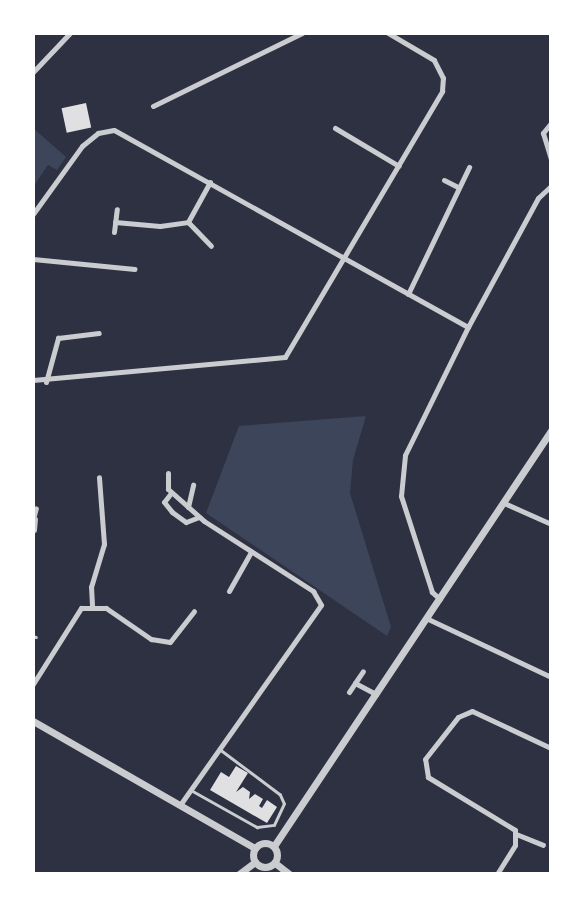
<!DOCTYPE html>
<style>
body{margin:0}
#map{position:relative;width:584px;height:907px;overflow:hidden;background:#2d3142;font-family:Georgia,serif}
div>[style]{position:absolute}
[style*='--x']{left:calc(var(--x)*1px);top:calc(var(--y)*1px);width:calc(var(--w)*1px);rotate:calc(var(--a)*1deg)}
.green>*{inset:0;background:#3c4559}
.building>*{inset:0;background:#e0e0e3;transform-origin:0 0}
.service>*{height:2.5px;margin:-1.25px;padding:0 1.25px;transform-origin:1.25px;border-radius:1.25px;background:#caccd0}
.minor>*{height:5px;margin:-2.5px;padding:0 2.5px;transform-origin:2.5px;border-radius:2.5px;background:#caccd0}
.tertiary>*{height:7px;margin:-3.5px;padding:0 3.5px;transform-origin:3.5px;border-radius:3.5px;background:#caccd0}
.tertiary>.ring{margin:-3.5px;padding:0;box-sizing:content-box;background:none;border:7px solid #caccd0;border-radius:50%}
span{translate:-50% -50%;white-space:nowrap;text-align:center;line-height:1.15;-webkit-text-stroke:5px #fff;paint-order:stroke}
.frame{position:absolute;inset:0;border:35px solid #fff;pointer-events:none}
</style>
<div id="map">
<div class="green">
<div style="clip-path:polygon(33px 128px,66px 157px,57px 170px,48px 165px,33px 187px)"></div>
<div style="clip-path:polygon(366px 416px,353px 460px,350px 493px,391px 627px,387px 636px,206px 513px,239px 426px)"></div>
</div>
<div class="building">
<div style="left:86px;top:103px;width:25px;height:25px;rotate:78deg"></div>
<div style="clip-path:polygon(236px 766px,248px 773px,236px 792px,243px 787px,250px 792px,249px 799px,255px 794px,263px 799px,259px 806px,262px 808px,267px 800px,277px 807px,267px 823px,210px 790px,221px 772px,229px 777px)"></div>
</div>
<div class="service">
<div style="--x:33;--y:636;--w:3;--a:18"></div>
<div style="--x:191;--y:790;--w:76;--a:29.3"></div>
<div style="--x:257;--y:827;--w:17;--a:-7"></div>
<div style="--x:274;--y:825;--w:23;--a:-65"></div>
<div style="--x:284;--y:804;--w:10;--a:-114"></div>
<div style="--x:280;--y:795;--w:75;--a:-143.1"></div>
</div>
<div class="minor">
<div style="--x:33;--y:72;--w:54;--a:-46.5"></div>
<div style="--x:153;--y:106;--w:166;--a:-26.1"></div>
<div style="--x:551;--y:123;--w:13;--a:129"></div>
<div style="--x:543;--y:133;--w:28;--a:73"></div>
<div style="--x:335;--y:128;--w:74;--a:30.7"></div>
<div style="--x:444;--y:180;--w:16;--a:27"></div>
<div style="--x:210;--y:182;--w:46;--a:118.8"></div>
<div style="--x:188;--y:222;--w:33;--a:46"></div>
<div style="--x:33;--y:214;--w:84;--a:-54.2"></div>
<div style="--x:82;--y:146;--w:21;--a:-39"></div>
<div style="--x:98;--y:133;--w:16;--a:-11"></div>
<div style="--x:114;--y:130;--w:405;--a:29.1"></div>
<div style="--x:115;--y:222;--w:45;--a:5.1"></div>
<div style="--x:160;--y:226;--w:28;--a:-8"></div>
<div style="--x:114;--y:232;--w:23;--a:-83"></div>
<div style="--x:33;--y:259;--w:102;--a:5.6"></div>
<div style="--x:408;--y:294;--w:141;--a:-64.3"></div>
<div style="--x:33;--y:380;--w:253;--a:-5.2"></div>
<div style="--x:285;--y:357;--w:309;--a:-59.4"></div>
<div style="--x:442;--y:91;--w:13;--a:-86"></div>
<div style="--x:443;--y:78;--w:20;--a:-117"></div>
<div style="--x:434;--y:60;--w:53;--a:-149.6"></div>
<div style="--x:46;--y:382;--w:46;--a:-74.7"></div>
<div style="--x:58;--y:338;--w:41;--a:-7"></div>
<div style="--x:168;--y:473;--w:16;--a:90"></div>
<div style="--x:168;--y:489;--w:48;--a:41.6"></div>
<div style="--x:204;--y:521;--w:130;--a:32.7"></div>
<div style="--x:313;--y:591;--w:16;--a:60"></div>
<div style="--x:321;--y:605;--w:245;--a:125.2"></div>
<div style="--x:171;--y:493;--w:11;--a:128"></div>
<div style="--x:164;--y:502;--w:13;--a:51"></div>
<div style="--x:172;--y:512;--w:17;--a:36"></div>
<div style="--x:186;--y:522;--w:14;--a:-21"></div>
<div style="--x:504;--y:503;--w:51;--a:24.1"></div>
<div style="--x:188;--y:507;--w:23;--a:-77"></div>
<div style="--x:33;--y:519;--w:11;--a:-75"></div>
<div style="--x:34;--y:530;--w:11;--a:-85"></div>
<div style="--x:229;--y:591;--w:45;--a:-60.6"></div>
<div style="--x:440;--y:599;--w:11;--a:-139"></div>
<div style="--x:432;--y:592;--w:101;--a:-107.9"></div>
<div style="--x:401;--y:496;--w:41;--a:-84.4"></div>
<div style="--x:405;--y:455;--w:143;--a:-63.8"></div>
<div style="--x:468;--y:327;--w:147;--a:-61.5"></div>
<div style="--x:538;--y:198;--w:18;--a:-43"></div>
<div style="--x:92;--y:605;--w:18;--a:-93"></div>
<div style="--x:91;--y:587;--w:45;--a:-73.2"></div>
<div style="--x:104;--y:544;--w:67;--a:-94.3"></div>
<div style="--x:428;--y:619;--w:136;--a:25.2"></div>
<div style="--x:355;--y:683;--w:14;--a:-56"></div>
<div style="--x:33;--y:684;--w:90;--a:-57.7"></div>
<div style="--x:81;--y:608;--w:25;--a:0"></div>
<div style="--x:106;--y:608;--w:55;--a:34.6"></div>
<div style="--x:151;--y:639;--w:19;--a:9"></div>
<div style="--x:170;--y:642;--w:39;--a:-52"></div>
<div style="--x:349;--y:692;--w:11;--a:-56"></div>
<div style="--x:355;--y:683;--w:24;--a:28"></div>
<div style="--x:516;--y:834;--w:29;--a:22"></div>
<div style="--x:497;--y:874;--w:34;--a:-58"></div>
<div style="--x:515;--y:845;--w:15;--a:-90"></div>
<div style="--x:515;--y:830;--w:102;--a:-148.7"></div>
<div style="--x:428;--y:777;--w:18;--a:-99"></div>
<div style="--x:425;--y:759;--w:53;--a:-51.8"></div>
<div style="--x:458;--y:717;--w:15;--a:-23"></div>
<div style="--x:472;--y:711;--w:87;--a:25.1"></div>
</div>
<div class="tertiary">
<div style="--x:33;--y:721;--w:256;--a:29.8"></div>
<div class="ring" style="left:253px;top:843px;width:17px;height:17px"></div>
<div style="--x:274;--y:846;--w:500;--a:-56.3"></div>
<div style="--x:275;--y:863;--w:18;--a:38"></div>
<div style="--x:239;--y:874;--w:20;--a:-37"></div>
</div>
<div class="frame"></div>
</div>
